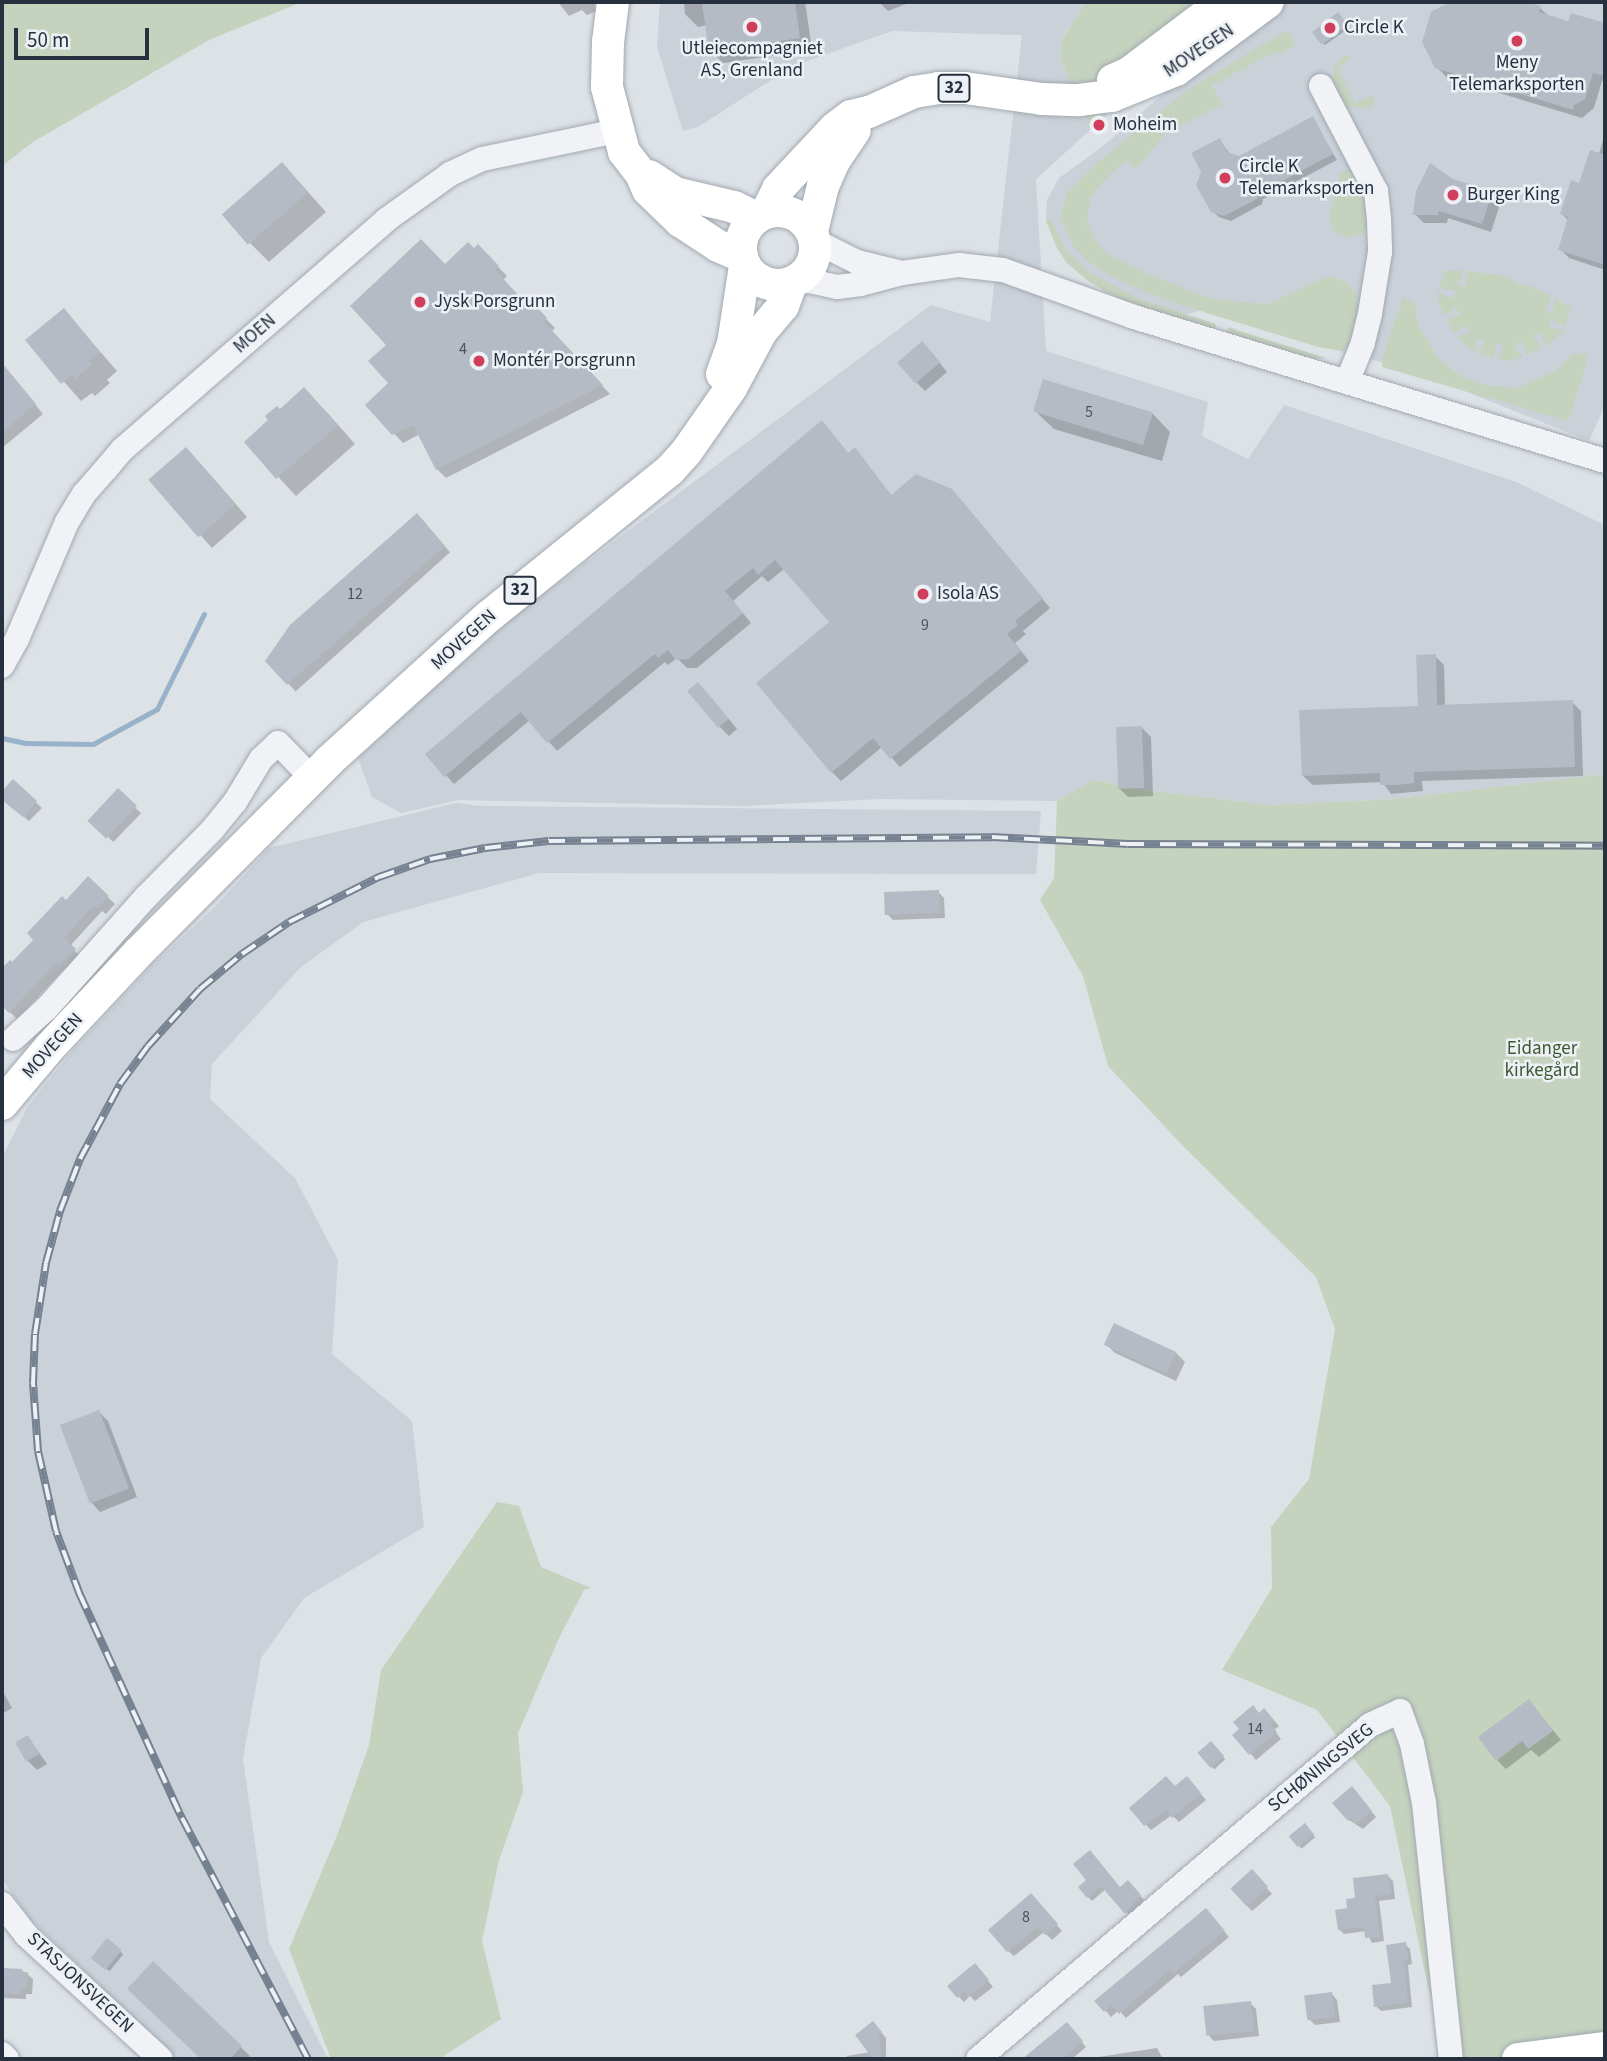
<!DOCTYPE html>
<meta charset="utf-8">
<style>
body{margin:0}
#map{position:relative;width:1607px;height:2061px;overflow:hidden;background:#dde2e7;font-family:"Source Sans 3",sans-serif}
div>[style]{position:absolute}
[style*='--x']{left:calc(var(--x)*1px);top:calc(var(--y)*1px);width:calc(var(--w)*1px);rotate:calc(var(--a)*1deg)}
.built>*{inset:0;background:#cbd1d9}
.green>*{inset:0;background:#c4d2be}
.shadow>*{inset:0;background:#0003;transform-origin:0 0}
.stream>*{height:5px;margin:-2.5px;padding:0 2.5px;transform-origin:2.5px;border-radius:2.5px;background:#97b2c9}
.building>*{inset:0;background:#b4bbc4;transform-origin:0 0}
.roads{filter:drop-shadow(0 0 2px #a2a9b1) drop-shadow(0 0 2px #a2a9b1)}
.minor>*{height:24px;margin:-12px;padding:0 12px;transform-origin:12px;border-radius:12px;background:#f0f2f6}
.major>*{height:32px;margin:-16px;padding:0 16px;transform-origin:16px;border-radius:16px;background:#fff}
.major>.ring{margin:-16px;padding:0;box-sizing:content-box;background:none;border:32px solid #fff;border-radius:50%}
.rail>*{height:8px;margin-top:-4px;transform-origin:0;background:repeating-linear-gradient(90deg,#edf1f5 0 16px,#768291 0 32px);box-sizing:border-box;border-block:2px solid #768291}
.dots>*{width:19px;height:19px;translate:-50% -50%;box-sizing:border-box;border:4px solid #edf1f5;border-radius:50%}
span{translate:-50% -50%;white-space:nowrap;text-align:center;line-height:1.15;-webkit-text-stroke:5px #edf1f5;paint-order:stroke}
.number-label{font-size:16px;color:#4a5360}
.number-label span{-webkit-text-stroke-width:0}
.shield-label span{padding:2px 5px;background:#edf1f5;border:2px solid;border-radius:5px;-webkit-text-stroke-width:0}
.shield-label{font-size:18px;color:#26303e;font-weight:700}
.poi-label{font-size:19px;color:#26303e}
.left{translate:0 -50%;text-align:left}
.street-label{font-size:19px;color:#26303e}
.park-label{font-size:19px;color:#3d5a33}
.frame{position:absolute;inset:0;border:4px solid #26303e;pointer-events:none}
.scale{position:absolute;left:14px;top:28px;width:135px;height:32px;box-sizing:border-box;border:4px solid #26303e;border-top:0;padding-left:9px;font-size:21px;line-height:24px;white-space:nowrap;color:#26303e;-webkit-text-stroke:5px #edf1f5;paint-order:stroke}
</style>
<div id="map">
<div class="built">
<div style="clip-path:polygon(660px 2px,1085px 2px,1062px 39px,1060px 57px,1090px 130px,1036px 179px,1046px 351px,1208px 402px,1202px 436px,1248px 459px,1284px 405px,1516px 482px,1605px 525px,1605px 774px,1395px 799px,1270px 805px,1146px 790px,1093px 780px,1057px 801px,880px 799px,744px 806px,458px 800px,401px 813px,372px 797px,358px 758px,506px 622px,931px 305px,990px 322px,1022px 35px,892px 31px,793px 66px,698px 127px,683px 131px,657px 47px)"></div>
<div style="clip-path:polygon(1285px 2px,1605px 2px,1605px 405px,1589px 441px,1405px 367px,1345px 354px,1337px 346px,1215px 306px,1175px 318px,1105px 292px,1067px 263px,1057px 248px,1046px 220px,1047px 200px,1059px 178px,1102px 147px,1195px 66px)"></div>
<div style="clip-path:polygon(456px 803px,481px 806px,1041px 811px,1036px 874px,539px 873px,363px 922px,300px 968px,212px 1064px,210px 1099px,295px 1178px,338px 1260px,332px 1354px,412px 1421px,424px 1527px,304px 1598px,261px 1658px,243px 1759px,269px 1942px,328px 2059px,177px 2059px,29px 1918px,2px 1879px,2px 1158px,28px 1106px,73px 1050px,153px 964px,213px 909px,269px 848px)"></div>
</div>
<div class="green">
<div style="clip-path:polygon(2px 2px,302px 2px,209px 40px,33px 142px,2px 166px)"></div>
<div style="clip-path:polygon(1085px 2px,1225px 2px,1090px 130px,1060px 57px,1062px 40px)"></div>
<div style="clip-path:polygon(1284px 32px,1289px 32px,1296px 45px,1280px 54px,1278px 51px,1212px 85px,1222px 104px,1167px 132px,1135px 170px,1127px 160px,1103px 181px,1090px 198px,1087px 223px,1098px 245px,1108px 254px,1145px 273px,1212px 299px,1268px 304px,1319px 280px,1333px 277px,1345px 281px,1357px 294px,1359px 312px,1351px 340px,1342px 351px,1318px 347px,1168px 301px,1116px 279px,1090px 263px,1073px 246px,1060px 217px,1067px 193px,1098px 162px,1189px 89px)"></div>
<div style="clip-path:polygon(1345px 55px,1351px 58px,1339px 67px,1340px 74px,1355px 103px,1374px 95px,1375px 104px,1368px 108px,1343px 106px,1332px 86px,1335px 65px)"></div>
<div style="clip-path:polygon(1353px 167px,1366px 194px,1368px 224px,1363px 234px,1349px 238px,1334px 232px,1329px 217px,1341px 172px)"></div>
<div style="clip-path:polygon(1050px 218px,1066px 250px,1090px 273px,1137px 298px,1216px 324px,1215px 331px,1125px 302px,1089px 282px,1067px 263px,1057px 248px,1046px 221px)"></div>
<div style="clip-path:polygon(1445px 270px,1464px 271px,1458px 285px,1466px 287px,1468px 271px,1505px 276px,1525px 287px,1528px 285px,1551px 296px,1545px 310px,1552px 313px,1555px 298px,1571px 308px,1565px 326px,1551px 319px,1549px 328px,1564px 330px,1562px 333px,1545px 346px,1541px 333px,1533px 336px,1541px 348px,1527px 355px,1521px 341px,1514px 346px,1523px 357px,1508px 361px,1498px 359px,1504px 346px,1496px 344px,1494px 358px,1479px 353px,1485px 341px,1476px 338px,1476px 352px,1470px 349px,1457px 337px,1470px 332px,1465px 325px,1455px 334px,1447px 320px,1460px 315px,1456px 307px,1444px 315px,1439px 303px,1438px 292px,1453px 299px,1456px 290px,1439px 289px)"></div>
<div style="clip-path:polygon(1403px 297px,1415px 303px,1417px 323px,1438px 358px,1462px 377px,1485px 385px,1517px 388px,1555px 371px,1573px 354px,1586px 355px,1587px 362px,1568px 421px,1382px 367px,1382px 358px)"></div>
<div style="clip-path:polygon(1229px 327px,1240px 331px,1326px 358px,1308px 359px,1225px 334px)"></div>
<div style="clip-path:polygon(1605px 774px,1605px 2059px,1450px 2059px,1428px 1987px,1390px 1806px,1317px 1710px,1222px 1670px,1272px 1588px,1271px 1527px,1309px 1479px,1335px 1329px,1316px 1277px,1183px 1146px,1108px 1066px,1083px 976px,1040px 900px,1054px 878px,1057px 801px,1093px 780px,1146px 790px,1270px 805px,1395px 799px)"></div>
<div style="clip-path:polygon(497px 1502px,519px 1506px,541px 1567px,591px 1588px,584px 1590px,559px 1638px,518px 1733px,523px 1792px,499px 1860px,482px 1941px,501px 2019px,439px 2059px,331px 2059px,289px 1949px,338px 1833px,369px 1745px,381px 1670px)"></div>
</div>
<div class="shadow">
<div style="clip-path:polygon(558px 2px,601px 2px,594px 5px,597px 11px,587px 15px,582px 10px,569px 16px)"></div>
<div style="clip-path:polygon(684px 2px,805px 2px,812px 50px,723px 63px,711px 51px,707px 25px,698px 27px,685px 14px)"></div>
<div style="clip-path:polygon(879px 2px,905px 2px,906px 4px,888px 11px)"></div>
<div style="clip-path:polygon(1454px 2px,1520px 2px,1540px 8px,1550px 17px,1570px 23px,1572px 15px,1605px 28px,1605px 80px,1602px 81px,1594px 108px,1582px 118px,1446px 77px,1437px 67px,1432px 13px)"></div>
<div style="clip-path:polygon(1338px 14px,1349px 28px,1325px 45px,1323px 43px)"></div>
<div style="clip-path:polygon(1312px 118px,1337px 160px,1263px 199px,1262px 204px,1231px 221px,1219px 217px,1213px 211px,1220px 141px,1230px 154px,1239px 157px)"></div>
<div style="clip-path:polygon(1605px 133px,1605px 270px,1569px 258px,1560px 249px,1569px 221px,1562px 214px,1599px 154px)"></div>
<div style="clip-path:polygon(1452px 180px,1492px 192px,1501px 201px,1491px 232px,1448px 218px,1447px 223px,1424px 223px,1415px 214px)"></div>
<div style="clip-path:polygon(300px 183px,326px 212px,269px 262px,250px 243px)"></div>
<div style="clip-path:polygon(478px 247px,507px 276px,503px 280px,523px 302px,526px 299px,555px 328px,551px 332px,610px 394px,446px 478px,437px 469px,420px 434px,403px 443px,367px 405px,391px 383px,389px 345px,445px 266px)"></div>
<div style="clip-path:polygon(64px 310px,117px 371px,107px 380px,110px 383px,95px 396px,92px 393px,81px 401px,28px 341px)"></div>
<div style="clip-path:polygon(931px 352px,947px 372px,925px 391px,916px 382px)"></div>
<div style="clip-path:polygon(2px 364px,43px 414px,2px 448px)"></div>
<div style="clip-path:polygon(323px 408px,355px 444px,296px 496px,246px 442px,280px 411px)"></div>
<div style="clip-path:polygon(1035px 411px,1152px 413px,1170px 432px,1162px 461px,1054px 429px)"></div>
<div style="clip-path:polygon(855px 450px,892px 496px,961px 500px,1050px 608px,1023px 631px,1026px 634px,1015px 643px,1029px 661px,900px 767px,882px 747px,841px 781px,832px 772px,832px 623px,784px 569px,768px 582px,762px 576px,733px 601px,751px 623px,697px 668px,687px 668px,677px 658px,668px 665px,665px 662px,557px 751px,530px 720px,454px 784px,427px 754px)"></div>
<div style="clip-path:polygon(198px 461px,247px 517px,212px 548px,151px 480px)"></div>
<div style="left:422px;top:521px;width:42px;height:208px;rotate:48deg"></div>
<div style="clip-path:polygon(1435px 656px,1444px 665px,1445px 706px,1572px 702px,1581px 711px,1583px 776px,1422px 781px,1423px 791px,1391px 794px,1382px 782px,1313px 785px,1303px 776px,1420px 707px)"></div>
<div style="clip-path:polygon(707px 693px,737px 729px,729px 736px,720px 727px)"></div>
<div style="clip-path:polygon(1142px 728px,1151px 737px,1153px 796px,1128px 797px,1119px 788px)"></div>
<div style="clip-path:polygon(13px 781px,42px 808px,29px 821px,2px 798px)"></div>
<div style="left:118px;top:791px;width:32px;height:40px;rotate:44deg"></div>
<div style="clip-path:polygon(88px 879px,115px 904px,106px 914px,102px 911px,70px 946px,81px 957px,68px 971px,65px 968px,17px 1019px,2px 1004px,2px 967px,9px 962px,12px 964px)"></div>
<div style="clip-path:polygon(938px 892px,944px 898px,945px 918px,893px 920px,887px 914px)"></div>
<div style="clip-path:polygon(1106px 1344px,1176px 1353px,1185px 1362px,1176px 1381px,1115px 1353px)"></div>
<div style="clip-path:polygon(99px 1412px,108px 1421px,137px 1497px,100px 1512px,91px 1502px)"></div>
<div style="clip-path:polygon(2px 1690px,12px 1708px,2px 1714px)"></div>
<div style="clip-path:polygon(1529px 1701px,1561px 1740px,1539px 1757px,1531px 1750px,1506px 1769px,1497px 1760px)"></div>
<div style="clip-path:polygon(1260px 1715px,1270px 1716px,1279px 1726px,1274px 1730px,1281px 1739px,1256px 1760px,1235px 1735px)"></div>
<div style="clip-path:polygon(28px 1737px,47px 1764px,37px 1770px,28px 1761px)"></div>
<div style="left:1211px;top:1744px;width:21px;height:15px;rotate:47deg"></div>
<div style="clip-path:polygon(1192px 1784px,1206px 1800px,1179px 1822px,1172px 1815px,1151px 1830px,1146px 1825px,1175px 1788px)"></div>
<div style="clip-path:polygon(1357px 1794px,1376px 1817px,1363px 1829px,1349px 1820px)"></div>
<div style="left:1305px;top:1825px;width:16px;height:18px;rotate:50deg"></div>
<div style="clip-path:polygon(1388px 1876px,1393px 1881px,1395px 1899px,1379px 1901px,1384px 1941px,1372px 1943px,1366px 1931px,1344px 1934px,1339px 1929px,1349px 1910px)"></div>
<div style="clip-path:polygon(1257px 1877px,1272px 1894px,1252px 1911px,1247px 1906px)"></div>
<div style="clip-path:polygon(1089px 1880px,1120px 1889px,1127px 1882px,1144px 1900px,1131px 1917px,1106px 1889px,1092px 1901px,1088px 1897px)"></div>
<div style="clip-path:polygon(1036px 1901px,1062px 1931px,1052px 1940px,1044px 1932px,1014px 1956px,1008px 1951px)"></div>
<div style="clip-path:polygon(1211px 1916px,1229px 1937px,1181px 1977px,1178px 1974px,1126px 2018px,1119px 2010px,1111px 2017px,1097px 2001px)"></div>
<div style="left:107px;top:1941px;width:21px;height:22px;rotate:39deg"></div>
<div style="clip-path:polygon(1405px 1944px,1410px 1949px,1412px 1964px,1408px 1965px,1412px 2007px,1381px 2011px,1376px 2006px,1393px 1985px)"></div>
<div style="clip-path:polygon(153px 1963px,250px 2056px,247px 2059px,203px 2059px,129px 1989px)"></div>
<div style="clip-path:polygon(2px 1970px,21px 1970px,27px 1974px,33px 1979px,32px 1994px,26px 1994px,26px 1999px,2px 1998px)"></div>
<div style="clip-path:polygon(980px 1971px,993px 1987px,975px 2001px,970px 1996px,964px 2002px,958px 1996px)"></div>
<div style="clip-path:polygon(1332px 1994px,1337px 2000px,1340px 2022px,1315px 2025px,1309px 2019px)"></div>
<div style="clip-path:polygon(1250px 2003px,1256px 2009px,1259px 2036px,1214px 2041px,1209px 2036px)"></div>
<div style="clip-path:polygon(878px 2028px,886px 2038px,886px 2059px,847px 2059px,847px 2056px,870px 2052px)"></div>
<div style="clip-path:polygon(1071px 2029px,1086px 2047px,1072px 2059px,1032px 2059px,1028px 2056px)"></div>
<div style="clip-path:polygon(1157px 2048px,1163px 2059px,1098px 2059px,1098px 2057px)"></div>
</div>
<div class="stream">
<div style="--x:2;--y:738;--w:24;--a:12"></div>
<div style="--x:25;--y:743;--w:68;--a:0.8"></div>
<div style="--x:93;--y:744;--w:73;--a:-28.7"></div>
<div style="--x:157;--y:709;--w:106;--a:-63.7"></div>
</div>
<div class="building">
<div style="clip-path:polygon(702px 2px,795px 2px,800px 38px,709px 52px)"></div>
<div style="clip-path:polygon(1450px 2px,1526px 2px,1541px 6px,1539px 12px,1568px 21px,1571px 13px,1605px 23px,1605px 76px,1593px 73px,1585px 99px,1574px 105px,1573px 110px,1435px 68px,1422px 42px,1431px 12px)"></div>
<div style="left:1338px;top:12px;width:16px;height:33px;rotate:52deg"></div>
<div style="clip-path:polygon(1313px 116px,1333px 154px,1258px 194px,1257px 199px,1224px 216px,1211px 212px,1196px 185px,1201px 172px,1191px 153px,1220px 138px,1227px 152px,1239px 156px)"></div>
<div style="clip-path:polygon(1590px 150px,1605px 155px,1605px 265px,1558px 250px,1568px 217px,1560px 214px,1571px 180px,1579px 183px)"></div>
<div style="left:282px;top:162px;width:40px;height:80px;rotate:49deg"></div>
<div style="clip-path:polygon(1430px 163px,1453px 179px,1493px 191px,1482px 224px,1439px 211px,1438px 215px,1413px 215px,1416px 191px)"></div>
<div style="clip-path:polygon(421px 239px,445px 264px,468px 242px,474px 248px,478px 244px,499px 266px,495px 270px,523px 300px,527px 296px,547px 318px,544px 322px,603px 385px,436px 470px,413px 425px,392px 435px,365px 405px,388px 383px,368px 361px,386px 345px,350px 306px)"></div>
<div style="clip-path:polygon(64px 308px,100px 352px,89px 360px,92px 364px,75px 379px,72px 375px,61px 384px,25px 340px)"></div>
<div style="left:922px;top:341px;width:28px;height:33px;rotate:49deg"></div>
<div style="clip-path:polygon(2px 363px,36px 404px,2px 432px)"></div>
<div style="left:1043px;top:379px;width:115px;height:34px;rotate:17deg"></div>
<div style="clip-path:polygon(304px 387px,338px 425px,276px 479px,244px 442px,268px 420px,265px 416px,277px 406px,280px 409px)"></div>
<div style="clip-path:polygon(822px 420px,848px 453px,855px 447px,891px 495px,916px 474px,952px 489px,1043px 598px,1015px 621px,1018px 625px,1007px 634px,1021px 651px,890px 759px,873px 738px,831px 773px,756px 683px,829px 622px,775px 560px,758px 575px,753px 568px,725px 591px,743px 613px,688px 659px,676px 660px,668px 650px,658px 658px,655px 654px,547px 743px,521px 712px,444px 777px,425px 754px)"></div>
<div style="left:186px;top:447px;width:76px;height:50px;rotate:49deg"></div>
<div style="clip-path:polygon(417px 513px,445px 546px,287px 685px,265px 661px,290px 625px)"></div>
<div style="clip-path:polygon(1436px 654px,1437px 705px,1573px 700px,1575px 767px,1414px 772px,1414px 783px,1397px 785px,1380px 785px,1380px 773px,1302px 776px,1299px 710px,1418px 706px,1416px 655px)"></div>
<div style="left:698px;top:682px;width:48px;height:14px;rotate:50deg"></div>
<div style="left:1142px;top:726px;width:62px;height:26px;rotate:88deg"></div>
<div style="clip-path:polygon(13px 779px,37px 801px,23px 817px,2px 800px,2px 791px)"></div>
<div style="left:118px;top:788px;width:26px;height:45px;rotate:43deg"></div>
<div style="clip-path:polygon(88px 876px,109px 896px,97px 908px,94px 905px,64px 938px,76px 949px,60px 965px,57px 962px,9px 1013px,2px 1006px,2px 968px,10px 960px,12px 962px,33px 940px,27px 933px,62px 896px,66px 900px)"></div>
<div style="left:939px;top:890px;width:23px;height:55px;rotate:88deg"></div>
<div style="left:1114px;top:1323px;width:69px;height:24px;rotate:25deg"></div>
<div style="left:99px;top:1410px;width:84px;height:42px;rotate:69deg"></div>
<div style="clip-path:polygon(1529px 1699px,1553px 1731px,1528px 1749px,1522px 1741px,1496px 1761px,1478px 1737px)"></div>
<div style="clip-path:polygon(1253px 1705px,1259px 1713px,1264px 1708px,1274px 1720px,1270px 1723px,1277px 1732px,1249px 1755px,1232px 1735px,1239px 1729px,1233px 1722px)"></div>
<div style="left:28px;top:1735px;width:22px;height:15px;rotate:60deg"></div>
<div style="left:1211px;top:1741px;width:20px;height:18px;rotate:49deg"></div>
<div style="clip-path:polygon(1166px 1776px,1175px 1786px,1187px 1776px,1201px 1793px,1172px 1818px,1166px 1810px,1144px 1826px,1129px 1808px)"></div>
<div style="clip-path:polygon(1352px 1786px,1372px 1811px,1356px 1824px,1351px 1818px,1348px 1821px,1332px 1803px)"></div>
<div style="left:1305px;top:1823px;width:14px;height:21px;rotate:51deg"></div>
<div style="clip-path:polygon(1090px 1850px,1120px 1887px,1128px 1880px,1141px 1895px,1125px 1914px,1101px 1886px,1087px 1898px,1078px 1887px,1086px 1880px,1073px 1864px)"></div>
<div style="left:1252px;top:1869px;width:24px;height:29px;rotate:48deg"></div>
<div style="clip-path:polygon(1388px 1874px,1391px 1894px,1375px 1896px,1380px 1937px,1365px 1938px,1364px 1927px,1338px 1930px,1335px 1910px,1347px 1908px,1346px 1899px,1355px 1898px,1353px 1878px)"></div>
<div style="clip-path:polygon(1031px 1893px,1058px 1924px,1045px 1935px,1038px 1927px,1007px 1952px,988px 1930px)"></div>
<div style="clip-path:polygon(1206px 1908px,1225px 1931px,1174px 1973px,1171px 1969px,1119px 2014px,1112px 2005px,1104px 2012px,1094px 2001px)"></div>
<div style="left:107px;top:1938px;width:19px;height:26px;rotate:39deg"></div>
<div style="clip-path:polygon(1406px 1942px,1408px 1960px,1404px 1960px,1408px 2003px,1374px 2007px,1372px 1985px,1391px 1983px,1386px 1945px)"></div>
<div style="clip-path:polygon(153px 1961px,242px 2046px,230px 2059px,201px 2059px,127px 1989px)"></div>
<div style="clip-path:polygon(975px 1963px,989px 1980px,968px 1997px,964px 1991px,957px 1998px,947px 1986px)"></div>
<div style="clip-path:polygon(2px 1968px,22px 1969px,22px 1972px,28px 1972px,27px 1989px,21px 1989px,21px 1994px,2px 1993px)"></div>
<div style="left:1332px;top:1992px;width:25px;height:28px;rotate:83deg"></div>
<div style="left:1251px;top:2001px;width:30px;height:48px;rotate:84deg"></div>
<div style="clip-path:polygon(873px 2021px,882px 2032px,879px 2034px,882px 2059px,873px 2059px,855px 2035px)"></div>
<div style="clip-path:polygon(1067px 2022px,1083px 2041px,1062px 2059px,1022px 2059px)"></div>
</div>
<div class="roads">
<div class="minor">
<div style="--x:1321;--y:86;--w:119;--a:62.4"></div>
<div style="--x:1376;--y:191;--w:28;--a:84"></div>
<div style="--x:1379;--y:219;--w:33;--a:88"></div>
<div style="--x:1380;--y:252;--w:63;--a:99.2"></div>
<div style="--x:1370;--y:314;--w:30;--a:104"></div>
<div style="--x:1363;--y:343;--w:42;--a:112.3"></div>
<div style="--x:815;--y:241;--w:47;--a:26.6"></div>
<div style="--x:857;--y:262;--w:42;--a:13.7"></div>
<div style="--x:800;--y:279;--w:38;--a:12"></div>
<div style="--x:837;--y:287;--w:24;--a:-7"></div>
<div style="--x:861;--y:284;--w:42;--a:-15"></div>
<div style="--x:902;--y:273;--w:58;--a:-8"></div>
<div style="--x:959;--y:265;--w:44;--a:6.5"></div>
<div style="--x:1003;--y:270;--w:139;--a:19.7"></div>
<div style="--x:1134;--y:317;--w:493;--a:17"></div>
<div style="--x:2;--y:666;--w:31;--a:-61"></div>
<div style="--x:17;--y:639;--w:127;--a:-66.9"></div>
<div style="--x:67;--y:522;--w:33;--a:-59"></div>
<div style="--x:84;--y:494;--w:33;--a:-49"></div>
<div style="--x:106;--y:469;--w:26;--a:-50"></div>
<div style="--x:123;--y:449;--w:349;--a:-41"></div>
<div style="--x:386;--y:220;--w:79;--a:-35.7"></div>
<div style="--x:450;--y:174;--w:35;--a:-25"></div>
<div style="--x:482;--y:159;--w:138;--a:-11.7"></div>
<div style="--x:13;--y:1039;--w:46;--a:-42.4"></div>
<div style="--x:47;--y:1008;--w:149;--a:-48.3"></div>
<div style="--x:146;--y:897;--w:95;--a:-45.4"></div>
<div style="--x:213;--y:829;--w:35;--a:-51"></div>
<div style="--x:235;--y:802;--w:50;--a:-58.8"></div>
<div style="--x:261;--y:759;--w:23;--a:-43"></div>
<div style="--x:278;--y:743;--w:49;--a:45.8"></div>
<div style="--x:2;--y:1904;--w:39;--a:52"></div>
<div style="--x:26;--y:1935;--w:183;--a:42.6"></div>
<div style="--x:2;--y:2054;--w:7;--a:45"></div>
<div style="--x:978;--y:2059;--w:515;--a:-40.43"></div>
<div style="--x:1370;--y:1725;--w:33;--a:-25"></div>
<div style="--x:1400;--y:1711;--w:35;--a:70"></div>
<div style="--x:1412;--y:1744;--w:60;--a:78.5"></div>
<div style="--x:1424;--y:1803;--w:257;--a:84"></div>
</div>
<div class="major">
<div style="--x:613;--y:2;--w:40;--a:97.1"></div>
<div style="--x:608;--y:42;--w:45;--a:91.3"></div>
<div style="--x:607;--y:87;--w:67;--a:75.3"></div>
<div style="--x:624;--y:152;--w:28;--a:52"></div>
<div style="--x:641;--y:174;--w:17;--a:66"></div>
<div style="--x:648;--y:190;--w:45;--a:44.1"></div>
<div style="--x:680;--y:221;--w:45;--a:33.3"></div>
<div style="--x:718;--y:246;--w:26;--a:23"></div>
<div style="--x:1113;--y:80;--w:17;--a:-24"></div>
<div style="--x:1129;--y:73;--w:118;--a:-37.1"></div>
<div style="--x:649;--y:176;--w:31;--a:33"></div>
<div style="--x:675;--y:193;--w:61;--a:13.3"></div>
<div style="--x:734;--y:207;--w:25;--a:26"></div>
<div class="ring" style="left:741px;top:211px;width:42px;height:42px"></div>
<div style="--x:766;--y:213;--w:27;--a:-63"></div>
<div style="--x:778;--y:189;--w:83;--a:-46.9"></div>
<div style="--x:835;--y:128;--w:20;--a:-37"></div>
<div style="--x:851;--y:116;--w:18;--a:-13"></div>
<div style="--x:869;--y:112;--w:49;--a:-24"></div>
<div style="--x:914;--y:92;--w:24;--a:-9"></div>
<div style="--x:938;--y:88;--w:27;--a:0"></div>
<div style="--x:965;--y:88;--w:78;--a:8.1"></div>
<div style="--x:1042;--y:99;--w:37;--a:2"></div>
<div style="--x:1079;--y:100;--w:33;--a:-7"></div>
<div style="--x:1112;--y:96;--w:69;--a:-22.1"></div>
<div style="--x:1176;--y:70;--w:114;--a:-36.5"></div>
<div style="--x:812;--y:231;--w:46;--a:-76.3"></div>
<div style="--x:823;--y:186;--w:27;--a:-66"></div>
<div style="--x:834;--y:161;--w:37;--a:-56"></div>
<div style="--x:722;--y:374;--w:32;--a:-70"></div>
<div style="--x:733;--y:344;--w:79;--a:-81.3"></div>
<div style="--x:2;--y:1104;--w:75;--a:-49.9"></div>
<div style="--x:50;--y:1047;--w:129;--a:-46.9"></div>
<div style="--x:138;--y:953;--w:271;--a:-45.1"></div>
<div style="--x:329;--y:761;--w:215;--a:-42.2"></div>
<div style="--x:488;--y:617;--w:234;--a:-38.9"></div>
<div style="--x:670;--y:470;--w:25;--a:-48"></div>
<div style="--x:687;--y:451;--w:77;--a:-55.1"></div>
<div style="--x:731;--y:388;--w:64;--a:-61.8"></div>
<div style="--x:761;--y:332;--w:34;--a:-50"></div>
<div style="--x:783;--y:306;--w:23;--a:-70"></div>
<div style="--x:1518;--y:2059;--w:88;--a:-7.2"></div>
</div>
</div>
<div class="rail">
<div style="--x:308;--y:2059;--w:279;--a:-117.6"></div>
<div style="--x:179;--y:1812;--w:239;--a:-114.5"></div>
<div style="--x:80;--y:1595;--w:68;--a:-110.6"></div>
<div style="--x:56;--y:1531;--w:82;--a:-102.7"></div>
<div style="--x:38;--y:1451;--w:68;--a:-94.2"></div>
<div style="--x:33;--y:1383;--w:49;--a:-87.7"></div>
<div style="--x:35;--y:1334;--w:72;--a:-81.2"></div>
<div style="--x:46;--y:1263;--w:54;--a:-74.9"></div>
<div style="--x:60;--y:1211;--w:56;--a:-69"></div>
<div style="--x:80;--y:1159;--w:85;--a:-61.9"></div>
<div style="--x:120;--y:1084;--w:47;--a:-53.6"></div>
<div style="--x:148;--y:1046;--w:77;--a:-47.6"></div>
<div style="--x:200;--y:989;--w:55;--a:-39.8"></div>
<div style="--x:242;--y:954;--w:57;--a:-34.2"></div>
<div style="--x:289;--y:922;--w:101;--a:-26.6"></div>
<div style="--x:379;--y:877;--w:54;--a:-19.4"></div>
<div style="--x:430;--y:859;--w:56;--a:-11.3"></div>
<div style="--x:485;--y:848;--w:64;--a:-6.2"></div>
<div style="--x:549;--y:841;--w:443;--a:-0.5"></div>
<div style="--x:992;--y:837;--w:136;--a:2.9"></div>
<div style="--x:1128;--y:844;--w:477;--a:0.2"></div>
</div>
<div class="dots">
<div style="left:752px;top:27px;background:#d13e5b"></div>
<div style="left:1330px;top:28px;background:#d13e5b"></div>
<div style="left:1517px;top:41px;background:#d13e5b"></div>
<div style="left:1099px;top:125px;background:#d13e5b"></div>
<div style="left:1225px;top:178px;background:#d13e5b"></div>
<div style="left:1453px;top:195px;background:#d13e5b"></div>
<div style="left:420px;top:302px;background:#d13e5b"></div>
<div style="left:479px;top:361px;background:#d13e5b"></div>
<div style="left:923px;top:594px;background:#d13e5b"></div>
</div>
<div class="number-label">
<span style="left:463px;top:349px">4</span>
<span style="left:1089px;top:412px">5</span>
<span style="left:355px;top:594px">12</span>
<span style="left:925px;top:625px">9</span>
<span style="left:1255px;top:1729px">14</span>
<span style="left:1026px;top:1917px">8</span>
</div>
<div class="shield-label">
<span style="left:954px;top:88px">32</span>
<span style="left:520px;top:590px">32</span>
</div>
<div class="poi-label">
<span class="left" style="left:1344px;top:28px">Circle K</span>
<span style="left:752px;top:60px">Utleiecompagniet<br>AS, Grenland</span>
<span style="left:1517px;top:74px">Meny<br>Telemarksporten</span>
<span class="left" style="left:1113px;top:125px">Moheim</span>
<span class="left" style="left:1239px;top:178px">Circle K<br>Telemarksporten</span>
<span class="left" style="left:1467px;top:195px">Burger King</span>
<span class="left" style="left:434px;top:302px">Jysk Porsgrunn</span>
<span class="left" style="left:493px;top:361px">Montér Porsgrunn</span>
<span class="left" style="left:937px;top:594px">Isola AS</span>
</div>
<div class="street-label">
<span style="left:1199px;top:51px;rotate:-34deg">MOVEGEN</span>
<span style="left:255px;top:334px;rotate:-41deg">MOEN</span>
<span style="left:464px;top:640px;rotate:-42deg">MOVEGEN</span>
<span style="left:53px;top:1046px;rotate:-48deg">MOVEGEN</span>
<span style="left:1321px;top:1768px;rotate:-39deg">SCHØNINGSVEG</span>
<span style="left:80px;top:1983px;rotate:43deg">STASJONSVEGEN</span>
</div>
<div class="park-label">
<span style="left:1542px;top:1060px">Eidanger<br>kirkegård</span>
</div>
<div class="frame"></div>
<div class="scale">50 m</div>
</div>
